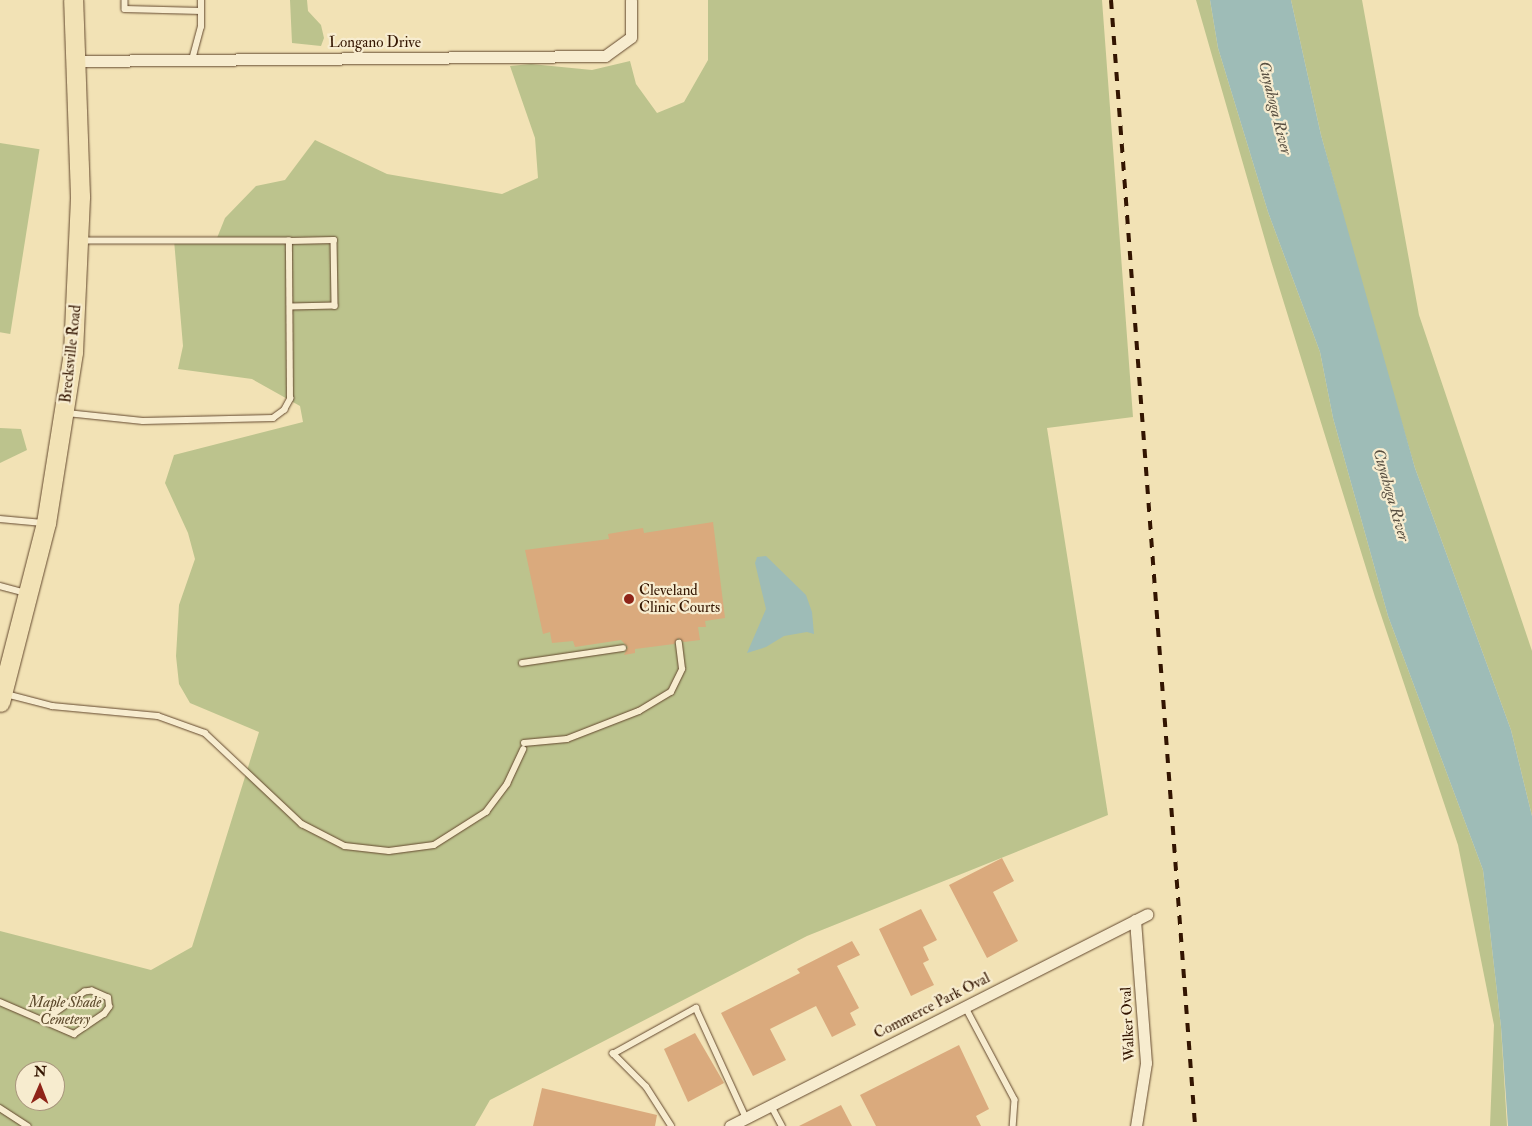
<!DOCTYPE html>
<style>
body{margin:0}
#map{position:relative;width:1532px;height:1126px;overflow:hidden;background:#f2e2b5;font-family:"IM FELL Double Pica",serif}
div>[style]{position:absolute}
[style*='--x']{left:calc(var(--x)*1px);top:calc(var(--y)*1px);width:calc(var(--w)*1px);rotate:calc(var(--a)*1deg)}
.green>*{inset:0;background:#bcc38d;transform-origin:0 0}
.water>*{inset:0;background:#9ebcb7}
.building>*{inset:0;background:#daaa7d}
.roads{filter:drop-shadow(0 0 1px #63482e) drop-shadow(0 0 1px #63482e)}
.service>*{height:5.5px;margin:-2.75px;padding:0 2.75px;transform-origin:2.75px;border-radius:2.75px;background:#f7eccf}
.minor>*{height:11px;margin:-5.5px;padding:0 5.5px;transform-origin:5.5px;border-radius:5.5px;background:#f7eccf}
.primary>*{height:19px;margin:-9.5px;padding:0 9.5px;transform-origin:9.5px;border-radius:9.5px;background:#f2e2b5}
.rail>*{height:4px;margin-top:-2px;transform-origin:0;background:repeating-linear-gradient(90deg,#331501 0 9px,transparent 0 18px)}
.dots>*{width:14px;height:14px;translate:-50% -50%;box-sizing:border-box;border:2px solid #f7eccf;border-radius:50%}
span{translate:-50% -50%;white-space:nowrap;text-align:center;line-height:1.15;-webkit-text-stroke:4.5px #f7eccf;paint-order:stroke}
.street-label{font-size:15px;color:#331501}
.poi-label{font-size:15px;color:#331501}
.left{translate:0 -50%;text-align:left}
.park-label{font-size:15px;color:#5c492b;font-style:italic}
.water-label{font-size:16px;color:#584f41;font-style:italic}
.north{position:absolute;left:15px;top:1061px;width:50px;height:50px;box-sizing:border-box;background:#f7eccf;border:1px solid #a9967d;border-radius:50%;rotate:1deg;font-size:14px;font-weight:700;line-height:20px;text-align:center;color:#331501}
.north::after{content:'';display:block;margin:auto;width:18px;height:22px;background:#8f2418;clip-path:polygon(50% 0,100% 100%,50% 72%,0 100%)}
</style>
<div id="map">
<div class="green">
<div style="clip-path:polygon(290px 0,307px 0,308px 11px,321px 25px,324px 38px,321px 46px,292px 43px)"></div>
<div style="clip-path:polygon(evenodd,708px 0,1102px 0,1133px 417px,1047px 428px,1108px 815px,807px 936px,490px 1100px,475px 1126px,0 1126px,0 931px,151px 970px,192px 947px,259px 732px,190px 703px,179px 684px,176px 656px,179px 605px,195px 559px,188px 533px,165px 483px,174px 455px,303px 422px,300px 406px,252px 379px,178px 369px,183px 346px,174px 240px,217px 238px,225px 218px,256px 186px,285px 180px,315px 140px,387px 174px,502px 194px,538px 178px,535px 138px,510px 66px,531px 64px,592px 70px,630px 61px,636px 84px,657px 113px,684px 102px,708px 60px,708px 0,25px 1071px,55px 1071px,55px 1101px,25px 1101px,25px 1071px)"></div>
<div style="clip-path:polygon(1196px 0,1210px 0,1218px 48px,1268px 212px,1320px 352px,1333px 418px,1388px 616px,1483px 870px,1501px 1027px,1507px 1126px,1490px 1126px,1494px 1025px,1458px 845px,1375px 597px,1271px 261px)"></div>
<div style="clip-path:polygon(1291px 0,1362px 0,1419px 315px,1532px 651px,1532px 816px,1511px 730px,1415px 468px,1376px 336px,1321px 135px)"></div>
<div style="left:0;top:143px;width:40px;height:187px;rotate:9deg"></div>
<div style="clip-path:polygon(0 428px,21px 429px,27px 450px,0 463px)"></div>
</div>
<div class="water">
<div style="clip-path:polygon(1210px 0,1291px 0,1321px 135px,1415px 468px,1511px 730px,1532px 816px,1532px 1126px,1508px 1126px,1501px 1027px,1483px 870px,1388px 616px,1333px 418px,1320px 352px,1268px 212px,1218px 48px)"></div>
<div style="clip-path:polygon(766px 556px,806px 595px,812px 612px,814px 634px,807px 632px,784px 636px,766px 647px,747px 653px,766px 609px,755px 563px,757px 557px)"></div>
</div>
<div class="building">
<div style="clip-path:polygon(713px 522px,725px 618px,705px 621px,706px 627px,698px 627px,700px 640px,684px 642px,678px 638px,674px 644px,635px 649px,635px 653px,624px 655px,628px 647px,621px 640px,575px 647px,573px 641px,552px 643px,550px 632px,543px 634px,525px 550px,609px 539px,608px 534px,643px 528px,644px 533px)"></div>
<div style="clip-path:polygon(1002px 858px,1014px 881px,993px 892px,1018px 941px,987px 958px,949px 885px)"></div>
<div style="clip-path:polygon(921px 909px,937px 940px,923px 947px,929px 960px,923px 963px,934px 985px,911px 996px,879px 929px)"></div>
<div style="clip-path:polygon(852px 941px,860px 955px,837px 966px,859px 1008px,850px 1013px,856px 1025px,832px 1037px,816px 1006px,770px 1029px,786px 1060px,753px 1076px,721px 1013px,800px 973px,797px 969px)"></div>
<div style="clip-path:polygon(695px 1033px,724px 1083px,688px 1102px,664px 1049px)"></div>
<div style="clip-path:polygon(959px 1045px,989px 1109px,976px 1116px,981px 1126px,876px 1126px,860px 1095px)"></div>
<div style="clip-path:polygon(542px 1088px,657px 1115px,655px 1126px,533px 1126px)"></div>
<div style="clip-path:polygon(841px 1105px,852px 1126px,799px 1126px)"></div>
</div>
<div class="roads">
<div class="service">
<div style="--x:125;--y:0;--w:9;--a:90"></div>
<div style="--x:125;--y:9;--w:76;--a:1.5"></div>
<div style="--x:201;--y:11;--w:11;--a:-90"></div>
<div style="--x:192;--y:60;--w:34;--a:-75"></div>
<div style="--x:201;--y:27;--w:16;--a:-90"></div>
<div style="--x:289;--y:241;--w:45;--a:-1.3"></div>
<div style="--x:334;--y:240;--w:66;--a:89.1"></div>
<div style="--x:335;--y:306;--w:44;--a:178.7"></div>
<div style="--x:67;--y:413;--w:76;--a:6"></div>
<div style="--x:143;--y:421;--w:130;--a:-1.3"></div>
<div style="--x:273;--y:418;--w:14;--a:-36"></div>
<div style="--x:284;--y:410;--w:13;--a:-61"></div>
<div style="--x:290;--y:399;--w:158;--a:-90.4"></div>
<div style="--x:289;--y:241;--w:207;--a:180"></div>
<div style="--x:0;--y:519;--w:43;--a:5.3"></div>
<div style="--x:0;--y:586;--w:27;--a:15"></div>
<div style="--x:522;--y:663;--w:102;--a:-8.4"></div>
<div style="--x:6;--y:694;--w:48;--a:14.6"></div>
<div style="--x:52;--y:706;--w:106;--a:5.4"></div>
<div style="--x:158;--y:716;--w:50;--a:19.9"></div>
<div style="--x:205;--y:733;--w:133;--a:43.2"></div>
<div style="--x:302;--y:824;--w:48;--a:27.1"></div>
<div style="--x:345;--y:846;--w:44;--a:6.5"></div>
<div style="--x:389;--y:851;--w:45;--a:-7.6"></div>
<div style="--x:434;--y:845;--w:62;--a:-32.4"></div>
<div style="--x:486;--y:812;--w:35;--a:-53"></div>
<div style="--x:507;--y:784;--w:38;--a:-65"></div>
<div style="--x:524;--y:743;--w:43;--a:-5.3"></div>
<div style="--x:567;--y:739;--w:77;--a:-21.3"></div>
<div style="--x:639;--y:711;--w:37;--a:-31"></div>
<div style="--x:671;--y:692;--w:25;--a:-64"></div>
<div style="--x:682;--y:669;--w:26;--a:-97"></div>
<div style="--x:0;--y:1002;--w:81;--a:23.4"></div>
<div style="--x:74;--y:1034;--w:36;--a:-34"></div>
<div style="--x:104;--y:1014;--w:9;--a:-54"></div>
<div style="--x:109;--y:1007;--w:9;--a:-96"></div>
<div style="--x:108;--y:998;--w:17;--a:-156"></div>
<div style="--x:92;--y:991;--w:7;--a:172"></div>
<div style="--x:85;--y:992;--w:50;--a:144.7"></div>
<div style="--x:965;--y:1006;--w:106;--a:62"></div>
<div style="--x:1015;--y:1100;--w:26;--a:94"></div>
<div style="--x:771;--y:1105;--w:24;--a:62"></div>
<div style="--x:0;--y:1108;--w:33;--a:33"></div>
<div style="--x:671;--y:1126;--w:46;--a:-122.7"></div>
<div style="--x:646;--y:1087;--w:47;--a:-135"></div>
<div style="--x:613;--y:1054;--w:95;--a:-29"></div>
<div style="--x:696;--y:1008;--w:120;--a:65.4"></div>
</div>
<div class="minor">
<div style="--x:77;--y:61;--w:528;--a:-0.54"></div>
<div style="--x:605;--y:56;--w:32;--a:-36"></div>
<div style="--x:631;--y:37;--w:37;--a:-90"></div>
<div style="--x:1135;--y:920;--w:143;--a:85.6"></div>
<div style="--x:1146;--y:1063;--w:64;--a:99"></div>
<div style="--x:730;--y:1126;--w:468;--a:-26.9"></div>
</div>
<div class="primary">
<div style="--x:0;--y:702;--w:185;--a:-75.6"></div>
<div style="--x:46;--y:523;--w:173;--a:-81"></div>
<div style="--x:73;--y:352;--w:156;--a:-87.4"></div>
<div style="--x:80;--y:196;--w:196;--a:-92"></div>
</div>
</div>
<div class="rail">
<div style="--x:1111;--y:0;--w:1129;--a:85.73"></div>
</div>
<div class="dots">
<div style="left:629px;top:599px;background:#8f2418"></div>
</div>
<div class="street-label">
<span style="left:375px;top:43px">Longano Drive</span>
<span style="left:71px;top:354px;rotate:-84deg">Brecksville Road</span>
<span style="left:932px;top:1006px;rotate:-27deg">Commerce Park Oval</span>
<span style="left:1128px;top:1024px;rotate:-93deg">Walker Oval</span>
</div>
<div class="poi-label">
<span class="left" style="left:639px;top:599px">Cleveland<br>Clinic Courts</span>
</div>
<div class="park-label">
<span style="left:65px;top:1011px">Maple Shade<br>Cemetery</span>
</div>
<div class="water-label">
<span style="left:1275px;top:108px;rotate:76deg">Cuyahoga River</span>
<span style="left:1391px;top:495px;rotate:74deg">Cuyahoga River</span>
</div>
<div class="north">N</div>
</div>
